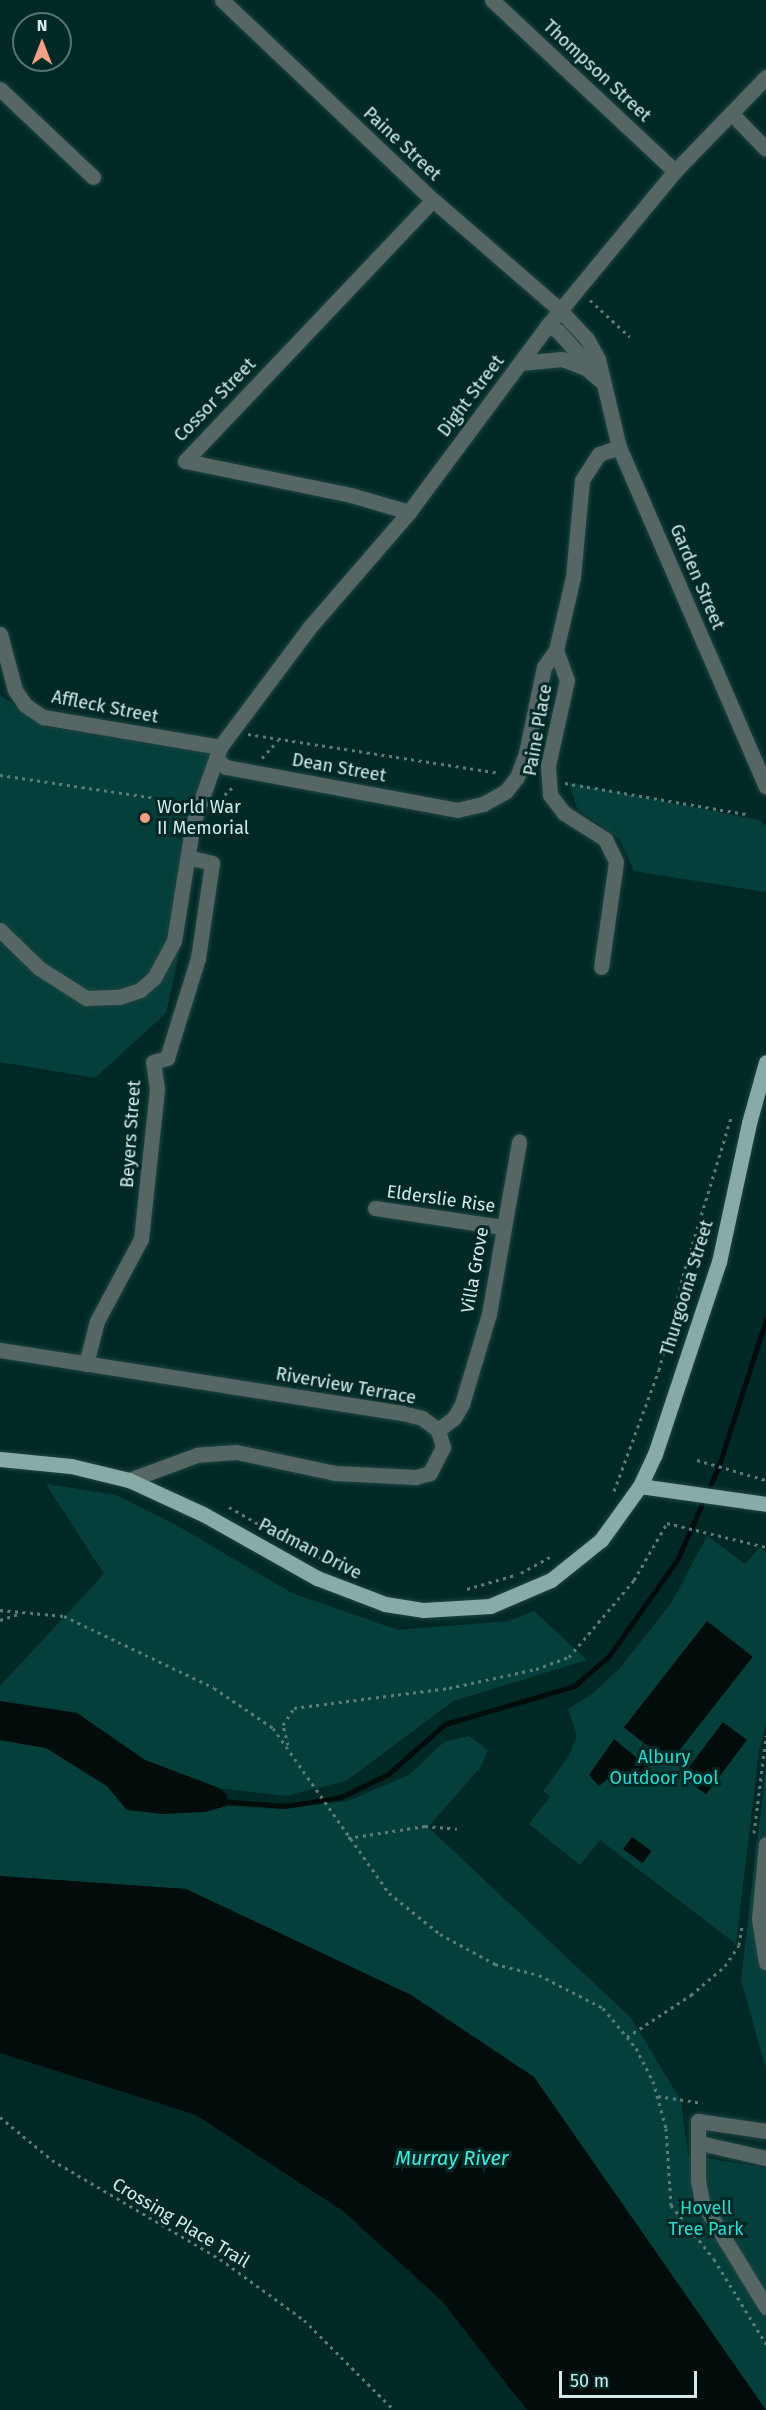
<!DOCTYPE html>
<style>
body{margin:0}
#map{position:relative;width:766px;height:2410px;overflow:hidden;background:#002926;font-family:"Fira Sans",sans-serif}
div>[style]{position:absolute}
[style*='--x']{left:calc(var(--x)*1px);top:calc(var(--y)*1px);width:calc(var(--w)*1px);rotate:calc(var(--a)*1deg)}
.green>*{inset:0;background:#053f3b}
.water>*{inset:0;background:#010c0b;transform-origin:0 0}
.stream>*{height:5px;margin:-2.5px;padding:0 2.5px;transform-origin:2.5px;border-radius:2.5px;background:#010c0b}
.path>*{height:3px;margin-top:-1.5px;transform-origin:0;background:repeating-linear-gradient(90deg,#5c7c79 0 3px,transparent 0 7.5px)}
.roads{filter:drop-shadow(0 0 2px #1e4441) drop-shadow(0 0 2px #1e4441)}
.minor>*{height:15px;margin:-7.5px;padding:0 7.5px;transform-origin:7.5px;border-radius:7.5px;background:#556664}
.major>*{height:15px;margin:-7.5px;padding:0 7.5px;transform-origin:7.5px;border-radius:7.5px;background:#88aba7}
.dots>*{width:16px;height:16px;translate:-50% -50%;box-sizing:border-box;border:3px solid #002926;border-radius:50%}
span{translate:-50% -50%;white-space:nowrap;text-align:center;line-height:1.15;-webkit-text-stroke:6px #002926;paint-order:stroke}
.street-label{font-size:18px;color:#d5eae8}
.poi-label{font-size:18px;color:#d5eae8}
.left{translate:0 -50%;text-align:left}
.park-label{font-size:18px;color:#29dbd1}
.water-label{font-size:20px;color:#43eae0;font-style:italic}
.north{position:absolute;left:12px;top:12px;width:60px;height:60px;box-sizing:border-box;background:#002926;border:2px solid #557674;border-radius:50%;rotate:0deg;font-size:16px;font-weight:700;line-height:24px;text-align:center;color:#d5eae8}
.north::after{content:'';display:block;margin:auto;width:21px;height:27px;background:#f39f84;clip-path:polygon(50% 0,100% 100%,50% 72%,0 100%)}
.scale{position:absolute;left:559px;top:2371px;width:138px;height:27px;box-sizing:border-box;border:3px solid #d5eae8;border-top:0;padding-left:8px;font-size:18px;line-height:21px;white-space:nowrap;color:#d5eae8;-webkit-text-stroke:4px #002926;paint-order:stroke}
</style>
<div id="map">
<div class="green">
<div style="clip-path:polygon(0 695px,47px 727px,218px 751px,189px 816px,180px 949px,166px 1013px,95px 1078px,0 1062px)"></div>
<div style="clip-path:polygon(569px 783px,760px 820px,766px 827px,766px 892px,634px 871px,619px 839px,577px 808px)"></div>
<div style="clip-path:polygon(46px 1484px,116px 1495px,176px 1525px,292px 1593px,398px 1630px,509px 1621px,534px 1611px,587px 1660px,453px 1701px,346px 1781px,286px 1796px,219px 1788px,145px 1760px,77px 1713px,0 1701px,0 1686px,104px 1574px)"></div>
<div style="clip-path:polygon(707px 1536px,745px 1564px,760px 1547px,766px 1552px,766px 1724px,759px 1750px,736px 1944px,600px 1840px,580px 1865px,529px 1824px,550px 1797px,543px 1791px,569px 1756px,577px 1736px,568px 1709px,592px 1694px,620px 1668px,672px 1602px)"></div>
<div style="clip-path:polygon(469px 1736px,488px 1750px,480px 1768px,428px 1827px,631px 2018px,681px 2101px,688px 2155px,766px 2168px,766px 2410px,534px 2077px,411px 1995px,186px 1889px,0 1876px,0 1740px,46px 1748px,107px 1786px,127px 1810px,205px 1812px,226px 1806px,280px 1809px,348px 1801px,409px 1775px,444px 1742px)"></div>
<div style="clip-path:polygon(766px 1767px,766px 2069px,741px 1980px)"></div>
</div>
<div class="water">
<div style="left:707px;top:1621px;width:58px;height:135px;rotate:38deg"></div>
<div style="clip-path:polygon(0 1701px,77px 1713px,145px 1760px,219px 1788px,227px 1795px,226px 1806px,205px 1812px,162px 1814px,127px 1810px,107px 1786px,46px 1748px,0 1740px)"></div>
<div style="left:723px;top:1722px;width:30px;height:68px;rotate:37deg"></div>
<div style="clip-path:polygon(614px 1739px,649px 1768px,634px 1786px,616px 1772px,599px 1786px,589px 1775px)"></div>
<div style="left:632px;top:1837px;width:24px;height:15px;rotate:36deg"></div>
<div style="clip-path:polygon(0 1876px,186px 1889px,411px 1995px,534px 2077px,766px 2410px,527px 2410px,442px 2301px,343px 2211px,196px 2115px,0 2053px)"></div>
</div>
<div class="stream">
<div style="--x:220;--y:1801;--w:65;--a:4.4"></div>
<div style="--x:285;--y:1806;--w:57;--a:-9.1"></div>
<div style="--x:341;--y:1797;--w:52;--a:-26.1"></div>
<div style="--x:388;--y:1774;--w:76;--a:-41.3"></div>
<div style="--x:445;--y:1724;--w:134;--a:-16.4"></div>
<div style="--x:574;--y:1686;--w:46;--a:-40.6"></div>
<div style="--x:609;--y:1656;--w:118;--a:-54.7"></div>
<div style="--x:677;--y:1560;--w:101;--a:-66"></div>
<div style="--x:718;--y:1468;--w:157;--a:-72.1"></div>
</div>
<div class="path">
<div style="--x:590;--y:300;--w:54;--a:42.8"></div>
<div style="--x:248;--y:734;--w:255;--a:8.8"></div>
<div style="--x:262;--y:758;--w:24;--a:-48"></div>
<div style="--x:0;--y:775;--w:184;--a:8.4"></div>
<div style="--x:565;--y:783;--w:185;--a:9.7"></div>
<div style="--x:219;--y:800;--w:21;--a:-43"></div>
<div style="--x:697;--y:1460;--w:72;--a:16.2"></div>
<div style="--x:614;--y:1491;--w:129;--a:-69.6"></div>
<div style="--x:659;--y:1370;--w:108;--a:-75.6"></div>
<div style="--x:686;--y:1265;--w:154;--a:-73"></div>
<div style="--x:229;--y:1507;--w:38;--a:30"></div>
<div style="--x:312;--y:1554;--w:30;--a:26"></div>
<div style="--x:521;--y:1573;--w:35;--a:-29"></div>
<div style="--x:467;--y:1589;--w:50;--a:-16.3"></div>
<div style="--x:0;--y:1610;--w:64;--a:5.4"></div>
<div style="--x:64;--y:1616;--w:166;--a:25.6"></div>
<div style="--x:214;--y:1688;--w:71;--a:34.1"></div>
<div style="--x:273;--y:1728;--w:202;--a:54.9"></div>
<div style="--x:389;--y:1893;--w:65;--a:38.8"></div>
<div style="--x:440;--y:1934;--w:63;--a:28.6"></div>
<div style="--x:495;--y:1964;--w:45;--a:14"></div>
<div style="--x:539;--y:1975;--w:72;--a:27.3"></div>
<div style="--x:603;--y:2008;--w:52;--a:50.5"></div>
<div style="--x:636;--y:2048;--w:37;--a:63"></div>
<div style="--x:653;--y:2081;--w:49;--a:74.5"></div>
<div style="--x:666;--y:2128;--w:77;--a:86.3"></div>
<div style="--x:671;--y:2205;--w:69;--a:51.5"></div>
<div style="--x:714;--y:2259;--w:100;--a:58.5"></div>
<div style="--x:0;--y:1620;--w:19;--a:-18"></div>
<div style="--x:288;--y:1745;--w:21;--a:-104"></div>
<div style="--x:283;--y:1725;--w:20;--a:-57"></div>
<div style="--x:294;--y:1708;--w:156;--a:-7.4"></div>
<div style="--x:449;--y:1688;--w:89;--a:-12.3"></div>
<div style="--x:536;--y:1669;--w:35;--a:-20"></div>
<div style="--x:569;--y:1657;--w:101;--a:-49.8"></div>
<div style="--x:634;--y:1580;--w:66;--a:-59.9"></div>
<div style="--x:667;--y:1523;--w:102;--a:13.6"></div>
<div style="--x:754;--y:1833;--w:98;--a:-82.9"></div>
<div style="--x:348;--y:1838;--w:78;--a:-8.9"></div>
<div style="--x:425;--y:1826;--w:32;--a:5"></div>
<div style="--x:627;--y:2037;--w:77;--a:-33.3"></div>
<div style="--x:691;--y:1995;--w:45;--a:-40.5"></div>
<div style="--x:725;--y:1966;--w:25;--a:-56"></div>
<div style="--x:739;--y:1945;--w:19;--a:-81"></div>
<div style="--x:658;--y:2096;--w:45;--a:9"></div>
<div style="--x:0;--y:2117;--w:67;--a:39.6"></div>
<div style="--x:52;--y:2160;--w:195;--a:30.5"></div>
<div style="--x:220;--y:2259;--w:104;--a:36"></div>
<div style="--x:304;--y:2320;--w:127;--a:45"></div>
</div>
<div class="roads">
<div class="minor">
<div style="--x:222;--y:0;--w:291;--a:43.5"></div>
<div style="--x:433;--y:200;--w:168;--a:40.9"></div>
<div style="--x:560;--y:310;--w:40;--a:47"></div>
<div style="--x:587;--y:339;--w:23;--a:61"></div>
<div style="--x:598;--y:359;--w:90;--a:76.6"></div>
<div style="--x:619;--y:447;--w:370;--a:66.6"></div>
<div style="--x:492;--y:0;--w:250;--a:43.1"></div>
<div style="--x:0;--y:89;--w:128;--a:43.4"></div>
<div style="--x:731;--y:113;--w:50;--a:45.8"></div>
<div style="--x:548;--y:325;--w:12;--a:31"></div>
<div style="--x:558;--y:331;--w:50;--a:48.3"></div>
<div style="--x:520;--y:363;--w:42;--a:-5.4"></div>
<div style="--x:562;--y:359;--w:26;--a:21"></div>
<div style="--x:586;--y:368;--w:18;--a:41"></div>
<div style="--x:409;--y:512;--w:60;--a:-163.7"></div>
<div style="--x:351;--y:495;--w:169;--a:-168.4"></div>
<div style="--x:185;--y:461;--w:360;--a:-46.5"></div>
<div style="--x:0;--y:634;--w:58;--a:75"></div>
<div style="--x:15;--y:690;--w:18;--a:56"></div>
<div style="--x:25;--y:705;--w:22;--a:34"></div>
<div style="--x:43;--y:717;--w:180;--a:9.6"></div>
<div style="--x:556;--y:650;--w:75;--a:-76.9"></div>
<div style="--x:573;--y:577;--w:97;--a:-84.7"></div>
<div style="--x:582;--y:480;--w:31;--a:-57"></div>
<div style="--x:599;--y:454;--w:21;--a:-19"></div>
<div style="--x:216;--y:759;--w:13;--a:39"></div>
<div style="--x:226;--y:767;--w:235;--a:10.5"></div>
<div style="--x:457;--y:810;--w:27;--a:-13"></div>
<div style="--x:483;--y:804;--w:26;--a:-29"></div>
<div style="--x:506;--y:791;--w:18;--a:-52"></div>
<div style="--x:517;--y:777;--w:26;--a:-69"></div>
<div style="--x:526;--y:753;--w:88;--a:-78.2"></div>
<div style="--x:544;--y:667;--w:21;--a:-55"></div>
<div style="--x:556;--y:650;--w:32;--a:70"></div>
<div style="--x:567;--y:680;--w:88;--a:102.5"></div>
<div style="--x:548;--y:766;--w:29;--a:86"></div>
<div style="--x:550;--y:795;--w:23;--a:52"></div>
<div style="--x:564;--y:813;--w:49;--a:32.4"></div>
<div style="--x:605;--y:839;--w:25;--a:64"></div>
<div style="--x:616;--y:862;--w:106;--a:98.1"></div>
<div style="--x:0;--y:930;--w:54;--a:44.3"></div>
<div style="--x:39;--y:968;--w:56;--a:32.6"></div>
<div style="--x:86;--y:998;--w:33;--a:-2"></div>
<div style="--x:119;--y:997;--w:22;--a:-18"></div>
<div style="--x:140;--y:990;--w:18;--a:-41"></div>
<div style="--x:154;--y:978;--w:42;--a:-61.6"></div>
<div style="--x:174;--y:941;--w:120;--a:-80.9"></div>
<div style="--x:193;--y:823;--w:81;--a:-70.4"></div>
<div style="--x:220;--y:747;--w:149;--a:-53.2"></div>
<div style="--x:309;--y:628;--w:153;--a:-49.2"></div>
<div style="--x:409;--y:512;--w:233;--a:-53.4"></div>
<div style="--x:548;--y:325;--w:200;--a:-50.5"></div>
<div style="--x:675;--y:171;--w:131;--a:-45.9"></div>
<div style="--x:375;--y:1208;--w:128;--a:8.5"></div>
<div style="--x:0;--y:1350;--w:407;--a:8.9"></div>
<div style="--x:402;--y:1413;--w:21;--a:14"></div>
<div style="--x:422;--y:1418;--w:20;--a:37"></div>
<div style="--x:438;--y:1430;--w:18;--a:74"></div>
<div style="--x:443;--y:1447;--w:29;--a:117"></div>
<div style="--x:430;--y:1473;--w:15;--a:164"></div>
<div style="--x:416;--y:1477;--w:81;--a:-177.2"></div>
<div style="--x:335;--y:1473;--w:101;--a:-168"></div>
<div style="--x:236;--y:1452;--w:39;--a:176"></div>
<div style="--x:197;--y:1455;--w:72;--a:159.8"></div>
<div style="--x:86;--y:1364;--w:44;--a:-75.7"></div>
<div style="--x:97;--y:1321;--w:93;--a:-61.8"></div>
<div style="--x:141;--y:1239;--w:151;--a:-83.9"></div>
<div style="--x:157;--y:1089;--w:27;--a:-98"></div>
<div style="--x:153;--y:1062;--w:15;--a:-16"></div>
<div style="--x:167;--y:1058;--w:105;--a:-72.8"></div>
<div style="--x:198;--y:958;--w:96;--a:-81.6"></div>
<div style="--x:212;--y:863;--w:25;--a:-166"></div>
<div style="--x:438;--y:1430;--w:20;--a:-37"></div>
<div style="--x:454;--y:1418;--w:16;--a:-60"></div>
<div style="--x:462;--y:1404;--w:94;--a:-73.3"></div>
<div style="--x:489;--y:1314;--w:175;--a:-80.1"></div>
<div style="--x:766;--y:1844;--w:75;--a:95.3"></div>
<div style="--x:759;--y:1919;--w:44;--a:80.8"></div>
<div style="--x:766;--y:2131;--w:69;--a:-171.6"></div>
<div style="--x:698;--y:2121;--w:59;--a:90"></div>
<div style="--x:698;--y:2180;--w:22;--a:80"></div>
<div style="--x:702;--y:2202;--w:123;--a:58.6"></div>
<div style="--x:700;--y:2143;--w:68;--a:12.8"></div>
</div>
<div class="major">
<div style="--x:0;--y:1459;--w:71;--a:5.6"></div>
<div style="--x:71;--y:1466;--w:60;--a:13.6"></div>
<div style="--x:129;--y:1480;--w:81;--a:24.7"></div>
<div style="--x:203;--y:1514;--w:131;--a:29.3"></div>
<div style="--x:317;--y:1578;--w:73;--a:20.9"></div>
<div style="--x:385;--y:1604;--w:38;--a:9"></div>
<div style="--x:423;--y:1610;--w:67;--a:-3.4"></div>
<div style="--x:490;--y:1606;--w:66;--a:-23.1"></div>
<div style="--x:551;--y:1580;--w:64;--a:-38.7"></div>
<div style="--x:601;--y:1540;--w:67;--a:-54.2"></div>
<div style="--x:640;--y:1486;--w:35;--a:-65"></div>
<div style="--x:655;--y:1454;--w:202;--a:-71.6"></div>
<div style="--x:719;--y:1262;--w:142;--a:-77.8"></div>
<div style="--x:749;--y:1123;--w:63;--a:-74.4"></div>
<div style="--x:640;--y:1486;--w:127;--a:8.1"></div>
</div>
</div>
<div class="dots">
<div style="left:145px;top:818px;background:#f39f84"></div>
</div>
<div class="street-label">
<span style="left:597px;top:71px;rotate:43deg">Thompson Street</span>
<span style="left:402px;top:144px;rotate:43deg">Paine Street</span>
<span style="left:471px;top:396px;rotate:-53deg">Dight Street</span>
<span style="left:215px;top:400px;rotate:-46deg">Cossor Street</span>
<span style="left:697px;top:577px;rotate:67deg">Garden Street</span>
<span style="left:105px;top:707px;rotate:11deg">Affleck Street</span>
<span style="left:538px;top:730px;rotate:-80deg">Paine Place</span>
<span style="left:339px;top:768px;rotate:10deg">Dean Street</span>
<span style="left:131px;top:1134px;rotate:-86deg">Beyers Street</span>
<span style="left:441px;top:1199px;rotate:8deg">Elderslie Rise</span>
<span style="left:475px;top:1270px;rotate:-80deg">Villa Grove</span>
<span style="left:687px;top:1288px;rotate:-73deg">Thurgoona Street</span>
<span style="left:346px;top:1386px;rotate:10deg">Riverview Terrace</span>
<span style="left:310px;top:1549px;rotate:27deg">Padman Drive</span>
<span style="left:181px;top:2223px;rotate:31deg">Crossing Place Trail</span>
</div>
<div class="poi-label">
<span class="left" style="left:157px;top:818px">World War<br>II Memorial</span>
</div>
<div class="park-label">
<span style="left:664px;top:1768px">Albury<br>Outdoor Pool</span>
<span style="left:706px;top:2219px">Hovell<br>Tree Park</span>
</div>
<div class="water-label">
<span style="left:452px;top:2158px">Murray River</span>
</div>
<div class="north">N</div>
<div class="scale">50 m</div>
</div>
